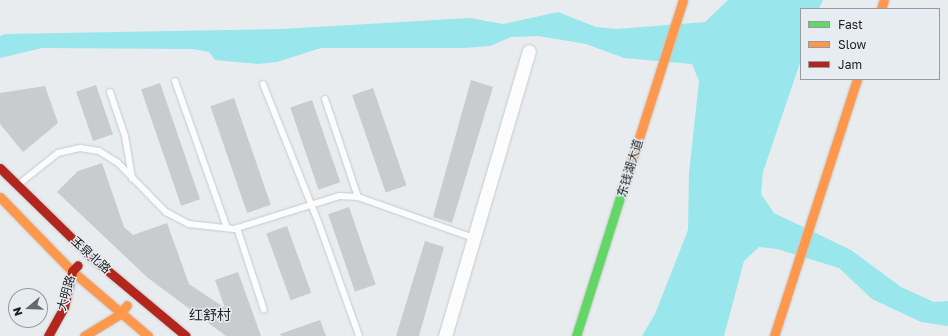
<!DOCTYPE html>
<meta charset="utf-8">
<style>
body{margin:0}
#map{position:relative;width:948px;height:336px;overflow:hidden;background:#e9ecee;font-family:"Golos Text","Noto Sans SC",sans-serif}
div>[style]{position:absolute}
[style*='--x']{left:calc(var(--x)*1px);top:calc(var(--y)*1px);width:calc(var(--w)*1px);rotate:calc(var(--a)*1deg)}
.water>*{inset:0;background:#99e6ed}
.building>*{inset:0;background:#c9ccce;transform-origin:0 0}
.roads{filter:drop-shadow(0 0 1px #c7c9cb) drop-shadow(0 0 1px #c7c9cb)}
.lane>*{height:6px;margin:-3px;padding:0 3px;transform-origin:3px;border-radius:3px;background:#fcfcfc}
.street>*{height:13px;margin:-6.5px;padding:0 6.5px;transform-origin:6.5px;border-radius:6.5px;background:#fcfcfc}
.fast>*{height:9px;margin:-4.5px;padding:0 4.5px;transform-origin:4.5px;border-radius:4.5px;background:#63d668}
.slow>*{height:9px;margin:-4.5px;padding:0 4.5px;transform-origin:4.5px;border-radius:4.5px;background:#ff974d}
.jam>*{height:9px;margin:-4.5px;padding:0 4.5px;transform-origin:4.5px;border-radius:4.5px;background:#b3261e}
span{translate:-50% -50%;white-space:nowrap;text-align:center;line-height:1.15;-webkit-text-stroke:3px #e6ecf1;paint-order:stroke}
.street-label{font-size:12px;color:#202224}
.quarter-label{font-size:14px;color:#202224}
.legend{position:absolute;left:800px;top:8px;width:140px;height:72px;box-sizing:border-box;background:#e6ecf1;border:1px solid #979b9f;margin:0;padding:5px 7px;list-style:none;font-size:12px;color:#202224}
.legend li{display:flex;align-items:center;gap:8px;height:20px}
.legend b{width:20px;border:1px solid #979b9f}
.north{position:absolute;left:8px;top:288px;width:40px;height:40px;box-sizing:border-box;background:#e6ecf1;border:1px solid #979b9f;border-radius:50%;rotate:251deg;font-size:11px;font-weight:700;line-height:16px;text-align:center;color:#202224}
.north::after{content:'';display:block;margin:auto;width:14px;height:18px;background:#66696b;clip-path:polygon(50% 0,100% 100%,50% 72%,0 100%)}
</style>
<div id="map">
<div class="water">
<div style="clip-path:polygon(728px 0,823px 0,819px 9px,801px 9px,801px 60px,763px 172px,761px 194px,774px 213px,851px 250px,901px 287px,934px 302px,948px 301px,948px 326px,921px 322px,872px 299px,839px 268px,777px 249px,759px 247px,744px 261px,724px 336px,642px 336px,655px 314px,688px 230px,689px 173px,699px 81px,692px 64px,624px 58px,586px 44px,538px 36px,511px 37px,490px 46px,464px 48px,321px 48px,277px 62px,258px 64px,215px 60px,209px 52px,192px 49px,42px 48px,0 58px,0 36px,5px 34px,281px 29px,470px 18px,503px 24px,558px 12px,596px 27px,617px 29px,705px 22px)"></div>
</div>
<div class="building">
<div style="clip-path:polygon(471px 80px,493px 87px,452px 223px,433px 217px)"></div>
<div style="left:160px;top:83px;width:123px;height:20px;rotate:71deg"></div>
<div style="left:96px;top:85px;width:52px;height:21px;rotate:71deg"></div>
<div style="clip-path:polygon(45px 86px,58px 123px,23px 152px,0 124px,0 93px)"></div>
<div style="left:373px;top:88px;width:103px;height:22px;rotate:71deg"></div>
<div style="left:234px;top:98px;width:113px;height:25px;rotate:71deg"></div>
<div style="left:312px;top:100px;width:87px;height:23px;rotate:71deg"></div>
<div style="clip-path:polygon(102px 163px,124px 227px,133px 235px,167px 223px,189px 284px,225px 308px,215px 280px,238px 272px,261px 336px,226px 336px,148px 278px,57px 192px,78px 171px)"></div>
<div style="left:349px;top:207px;width:82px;height:22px;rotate:71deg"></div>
<div style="left:287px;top:226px;width:71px;height:22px;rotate:70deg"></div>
<div style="clip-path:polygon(425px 241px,444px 247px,419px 336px,396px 336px)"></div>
<div style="clip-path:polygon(320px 320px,326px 336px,281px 336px,280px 334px)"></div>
</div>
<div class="roads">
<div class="lane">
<div style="--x:175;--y:81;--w:156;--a:70.5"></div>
<div style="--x:263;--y:84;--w:151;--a:68.2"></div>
<div style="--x:319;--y:224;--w:119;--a:70.3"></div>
<div style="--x:110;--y:92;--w:46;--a:71.2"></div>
<div style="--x:125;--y:136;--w:43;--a:80.5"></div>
<div style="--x:325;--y:99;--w:103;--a:71.4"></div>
<div style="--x:19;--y:184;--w:50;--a:-38.5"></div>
<div style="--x:58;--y:153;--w:23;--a:-13"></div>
<div style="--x:80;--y:148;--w:19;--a:9"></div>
<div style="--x:99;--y:151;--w:22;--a:32"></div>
<div style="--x:118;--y:163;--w:69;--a:45.6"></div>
<div style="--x:166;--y:212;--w:26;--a:28"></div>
<div style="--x:189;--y:224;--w:45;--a:6.3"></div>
<div style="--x:234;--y:229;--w:110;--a:-17.4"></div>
<div style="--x:339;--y:196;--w:19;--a:3"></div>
<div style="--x:358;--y:197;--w:123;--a:19.5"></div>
<div style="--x:237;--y:228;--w:86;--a:71.8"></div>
</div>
<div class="street">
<div style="--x:445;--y:336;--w:297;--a:-73.6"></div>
</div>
<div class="fast">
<div style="--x:576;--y:336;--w:175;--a:-72.4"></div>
</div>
<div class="slow">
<div style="--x:881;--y:9;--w:9;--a:-72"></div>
<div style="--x:629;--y:169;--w:177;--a:-72.3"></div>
<div style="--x:0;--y:197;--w:103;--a:45.8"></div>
<div style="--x:72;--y:271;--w:100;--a:40.5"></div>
<div style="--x:84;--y:336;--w:42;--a:-31.4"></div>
<div style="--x:120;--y:314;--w:11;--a:-52"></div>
<div style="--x:774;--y:336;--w:270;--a:-72.1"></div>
</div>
<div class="jam">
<div style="--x:0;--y:168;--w:124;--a:44.3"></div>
<div style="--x:89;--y:255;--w:126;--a:39.9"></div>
<div style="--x:48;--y:336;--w:33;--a:-61"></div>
<div style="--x:64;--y:307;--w:37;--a:-77"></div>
<div style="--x:72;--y:271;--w:8;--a:-45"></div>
</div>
</div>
<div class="street-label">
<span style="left:630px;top:168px;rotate:-73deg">东钱湖大道</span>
<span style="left:91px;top:255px;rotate:42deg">玉泉北路</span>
<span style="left:66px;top:293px;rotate:-74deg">大明路</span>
</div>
<div class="quarter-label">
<span style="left:210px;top:315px">红舒村</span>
</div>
<ul class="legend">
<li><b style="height:5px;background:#63d668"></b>Fast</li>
<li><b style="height:5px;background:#ff974d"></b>Slow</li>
<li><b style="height:5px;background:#b3261e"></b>Jam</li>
</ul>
<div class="north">N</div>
</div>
